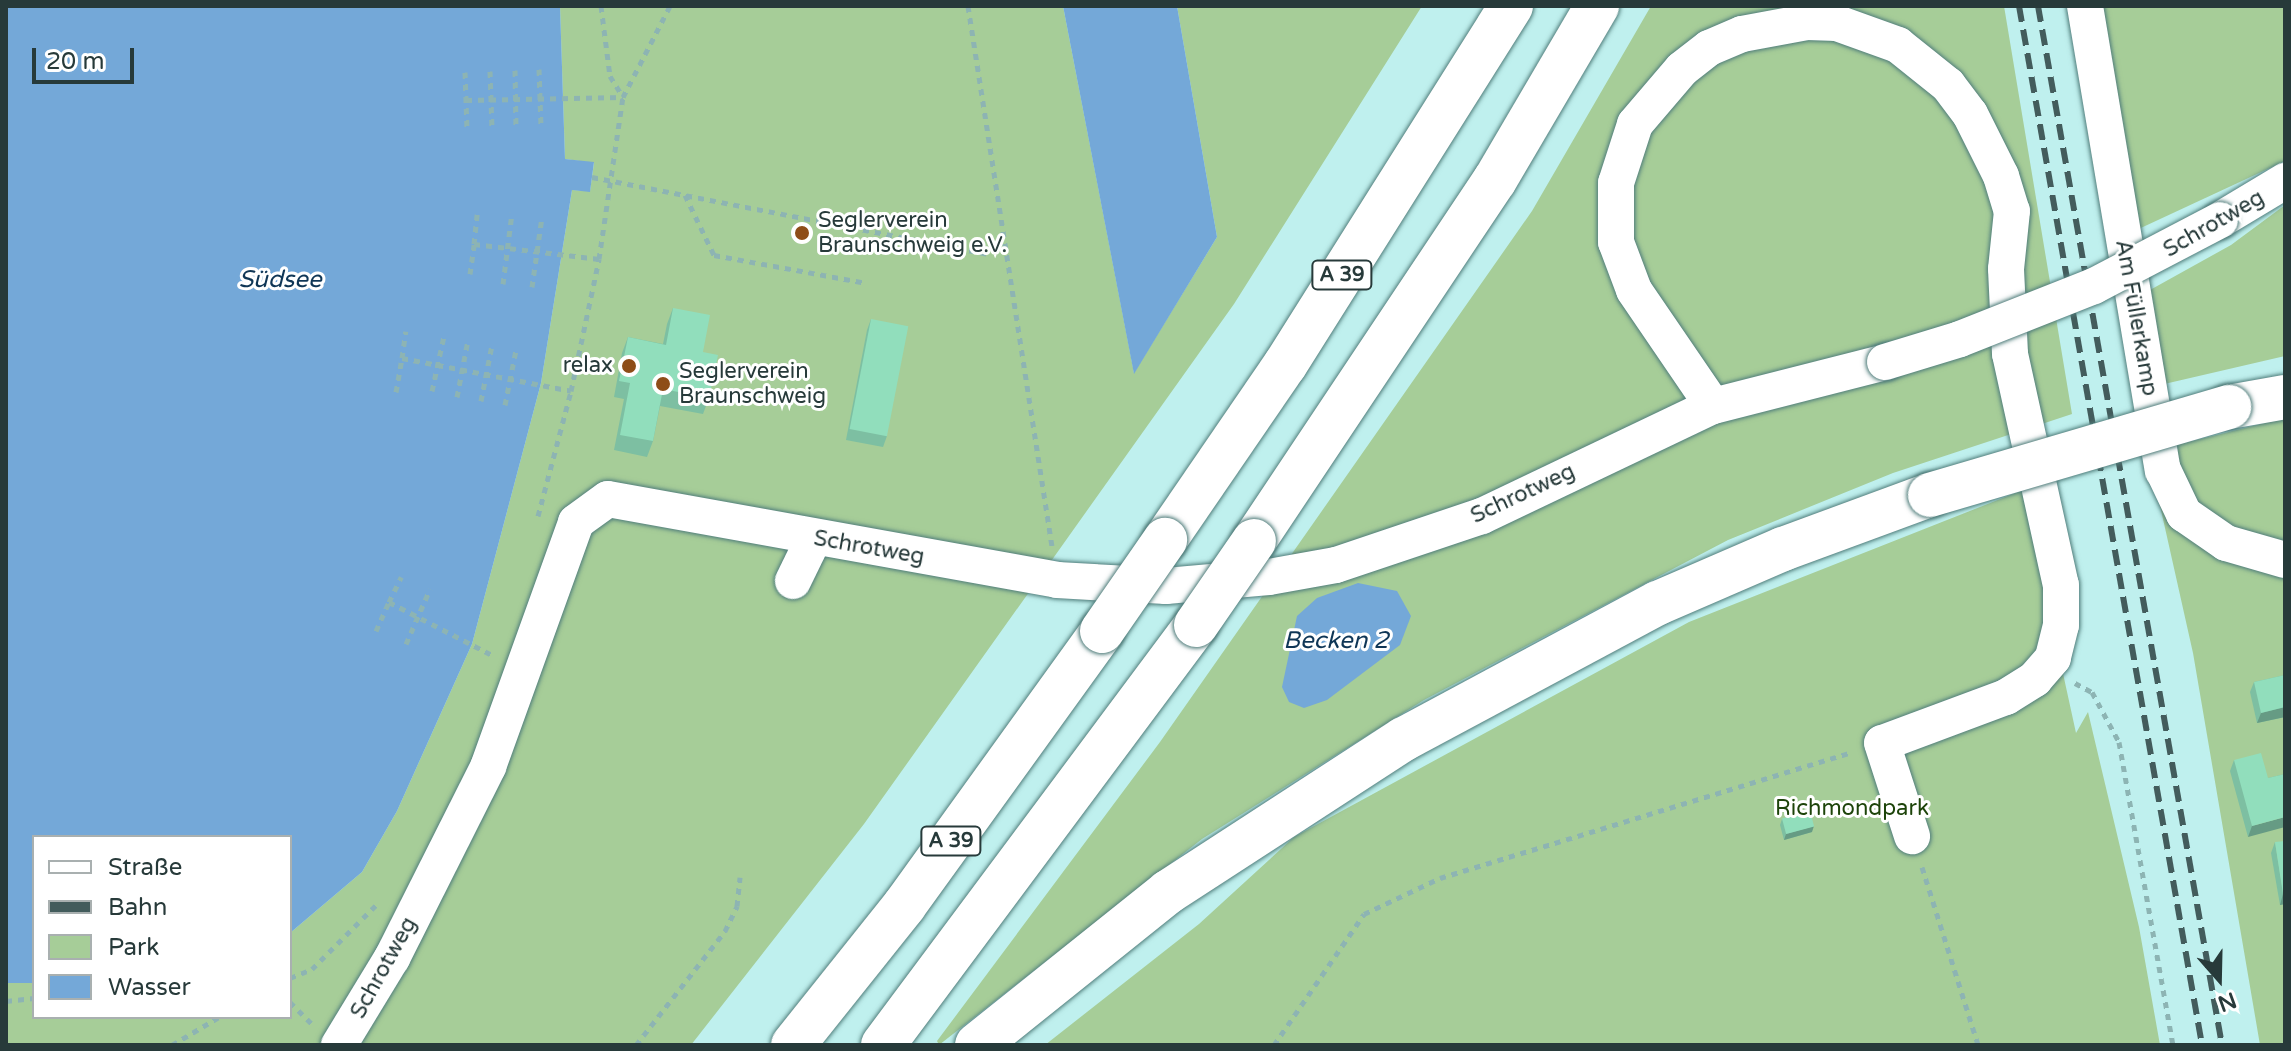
<!DOCTYPE html>
<meta charset="utf-8">
<style>
body{margin:0}
#map{position:relative;width:2291px;height:1051px;overflow:hidden;background:#bff0ee;font-family:"Varela Round",sans-serif}
div>[style]{position:absolute}
[style*='--x']{left:calc(var(--x)*1px);top:calc(var(--y)*1px);width:calc(var(--w)*1px);rotate:calc(var(--a)*1deg)}
.green>*{inset:0;background:#a6cd98}
.water>*{inset:0;background:#74a8d8}
.path>*{height:5px;margin-top:-2.5px;transform-origin:0;background:repeating-linear-gradient(90deg,#8db4b3 0 6px,transparent 0 12px)}
.roads{filter:drop-shadow(0 0 2px #507d7b) drop-shadow(0 0 2px #507d7b)}
.minor>*{height:36px;margin:-18px;padding:0 18px;transform-origin:18px;border-radius:18px;background:#fff}
.highway>*{height:44px;margin:-22px;padding:0 22px;transform-origin:22px;border-radius:22px;background:#fff}
.rail>*{height:6px;margin-top:-3px;transform-origin:0;background:repeating-linear-gradient(90deg,#435c5c 0 16px,transparent 0 24px)}
.bridges{filter:drop-shadow(0 0 2px #507d7b) drop-shadow(0 0 2px #507d7b)}
.minor-bridge>*{height:36px;margin:-18px;padding:0 18px;transform-origin:18px;border-radius:18px;background:#fff}
.highway-bridge>*{height:44px;margin:-22px;padding:0 22px;transform-origin:22px;border-radius:22px;background:#fff}
.wall>*{inset:0;background:#7dbfa2}
.shaded-wall>*{inset:0;background:#669b84}
.building>*{inset:0;background:#91debc;transform-origin:0 0}
.dots>*{width:22px;height:22px;translate:-50% -50%;box-sizing:border-box;border:4px solid #fff;border-radius:50%}
span{translate:-50% -50%;white-space:nowrap;text-align:center;line-height:1.15;-webkit-text-stroke:6px #fff;paint-order:stroke}
.shield-label span{padding:2px 6px;background:#fff;border:2px solid;border-radius:6px;-webkit-text-stroke-width:0}
.shield-label{font-size:20px;color:#273a3a;font-weight:700}
.poi-label{font-size:22px;color:#273a3a}
.left{translate:0 -50%;text-align:left}
.right{translate:-100% -50%;text-align:right}
.street-label{font-size:22px;color:#273a3a}
.park-label{font-size:22px;color:#1d440a}
.water-label{font-size:24px;color:#0f3656;font-style:italic}
.frame{position:absolute;inset:0;border:8px solid #273a3a;pointer-events:none}
.legend{position:absolute;left:32px;top:835px;width:260px;height:184px;box-sizing:border-box;background:#fff;border:2px solid #a9b0b0;margin:0;padding:10px 14px;list-style:none;font-size:24px;color:#273a3a}
.legend li{display:flex;align-items:center;gap:16px;height:40px}
.legend b{width:40px;border:2px solid #a9b0b0}
.north{position:absolute;left:2179px;top:939px;width:80px;height:80px;-webkit-text-stroke:6px #fff;paint-order:stroke;rotate:160deg;font-size:22px;font-weight:700;line-height:32px;text-align:center;color:#273a3a}
.north::after{content:'';display:block;margin:auto;width:28px;height:36px;background:#273a3a;clip-path:polygon(50% 0,100% 100%,50% 72%,0 100%)}
.scale{position:absolute;left:32px;top:48px;width:102px;height:36px;box-sizing:border-box;border:4px solid #273a3a;border-top:0;padding-left:10px;font-size:24px;line-height:28px;white-space:nowrap;color:#273a3a;-webkit-text-stroke:6px #fff;paint-order:stroke}
</style>
<div id="map">
<div class="green">
<div style="clip-path:polygon(560px 6px,1063px 6px,1134px 373px,1217px 237px,1177px 6px,1422px 6px,1234px 304px,864px 824px,691px 1045px,6px 1045px,6px 983px,34px 983px,34px 1017px,290px 1017px,290px 933px,362px 872px,397px 811px,472px 644px,541px 383px,572px 190px,590px 191px,594px 163px,565px 159px)"></div>
<div style="clip-path:polygon(1651px 6px,2004px 6px,2072px 414px,1893px 473px,1728px 540px,1424px 700px,1202px 839px,939px 1045px,937px 1041px,1160px 742px,1532px 211px)"></div>
<div style="clip-path:polygon(2100px 6px,2285px 6px,2285px 161px,2130px 233px)"></div>
<div style="clip-path:polygon(2285px 205px,2285px 356px,2160px 385px,2141px 295px,2231px 245px)"></div>
<div style="clip-path:polygon(2285px 418px,2285px 1045px,2260px 1045px,2193px 653px,2148px 452px)"></div>
<div style="clip-path:polygon(2023px 490px,2076px 733px,2088px 712px,2139px 927px,2160px 1045px,1045px 1045px,1199px 924px,1294px 837px,1689px 622px)"></div>
</div>
<div class="water">
<div style="clip-path:polygon(6px 6px,560px 6px,565px 159px,594px 162px,590px 192px,572px 190px,541px 383px,472px 644px,397px 811px,362px 872px,290px 933px,290px 837px,34px 837px,34px 983px,6px 983px)"></div>
<div style="clip-path:polygon(1063px 6px,1177px 6px,1217px 237px,1134px 374px)"></div>
<div style="clip-path:polygon(1358px 583px,1397px 591px,1411px 616px,1400px 645px,1327px 700px,1304px 708px,1289px 702px,1282px 687px,1297px 616px,1317px 598px)"></div>
</div>
<div class="path">
<div style="--x:601;--y:6;--w:71;--a:82.7"></div>
<div style="--x:610;--y:76;--w:25;--a:58"></div>
<div style="--x:968;--y:6;--w:546;--a:81.16"></div>
<div style="--x:539;--y:69;--w:58;--a:88"></div>
<div style="--x:515;--y:70;--w:57;--a:89"></div>
<div style="--x:490;--y:71;--w:57;--a:88"></div>
<div style="--x:465;--y:72;--w:56;--a:88"></div>
<div style="--x:466;--y:100;--w:157;--a:-1.1"></div>
<div style="--x:592;--y:177;--w:403;--a:11"></div>
<div style="--x:685;--y:195;--w:67;--a:64.2"></div>
<div style="--x:714;--y:255;--w:155;--a:10.4"></div>
<div style="--x:474;--y:244;--w:30;--a:-84"></div>
<div style="--x:470;--y:274;--w:30;--a:-82"></div>
<div style="--x:474;--y:244;--w:126;--a:6.8"></div>
<div style="--x:503;--y:284;--w:72;--a:-82.8"></div>
<div style="--x:532;--y:287;--w:71;--a:-81.9"></div>
<div style="--x:402;--y:358;--w:27;--a:-82"></div>
<div style="--x:432;--y:391;--w:56;--a:-77.7"></div>
<div style="--x:396;--y:392;--w:35;--a:-80"></div>
<div style="--x:402;--y:358;--w:172;--a:11"></div>
<div style="--x:457;--y:397;--w:58;--a:-79.1"></div>
<div style="--x:481;--y:401;--w:57;--a:-78.9"></div>
<div style="--x:505;--y:405;--w:56;--a:-78.7"></div>
<div style="--x:538;--y:516;--w:129;--a:-75.2"></div>
<div style="--x:571;--y:391;--w:135;--a:-78"></div>
<div style="--x:599;--y:259;--w:164;--a:-81.6"></div>
<div style="--x:623;--y:97;--w:102;--a:-62.7"></div>
<div style="--x:389;--y:602;--w:28;--a:-64"></div>
<div style="--x:376;--y:631;--w:32;--a:-66"></div>
<div style="--x:389;--y:602;--w:118;--a:27.2"></div>
<div style="--x:406;--y:644;--w:60;--a:-66.4"></div>
<div style="--x:2075;--y:683;--w:19;--a:28"></div>
<div style="--x:2092;--y:692;--w:57;--a:61.6"></div>
<div style="--x:2119;--y:742;--w:308;--a:79.9"></div>
<div style="--x:1922;--y:867;--w:187;--a:72.5"></div>
<div style="--x:290;--y:978;--w:24;--a:-22"></div>
<div style="--x:312;--y:969;--w:92;--a:-45"></div>
<div style="--x:6;--y:1001;--w:28;--a:-6"></div>
<div style="--x:290;--y:1002;--w:33;--a:45"></div>
<div style="--x:172;--y:1045;--w:55;--a:-30.8"></div>
<div style="--x:636;--y:1045;--w:145;--a:-52"></div>
<div style="--x:725;--y:931;--w:28;--a:-64"></div>
<div style="--x:737;--y:906;--w:29;--a:-84"></div>
<div style="--x:1274;--y:1045;--w:159;--a:-55.5"></div>
<div style="--x:1364;--y:914;--w:84;--a:-25.3"></div>
<div style="--x:1440;--y:878;--w:429;--a:-17"></div>
</div>
<div class="roads">
<div class="minor">
<div style="--x:2085;--y:6;--w:471;--a:80.5"></div>
<div style="--x:2163;--y:470;--w:49;--a:64.5"></div>
<div style="--x:2184;--y:514;--w:51;--a:34.6"></div>
<div style="--x:2226;--y:543;--w:61;--a:16.1"></div>
<div style="--x:2220;--y:220;--w:76;--a:-31"></div>
<div style="--x:1713;--y:406;--w:140;--a:-124.3"></div>
<div style="--x:1634;--y:290;--w:51;--a:-110.6"></div>
<div style="--x:1616;--y:242;--w:59;--a:-90"></div>
<div style="--x:1616;--y:183;--w:62;--a:-72.1"></div>
<div style="--x:1635;--y:124;--w:72;--a:-49.5"></div>
<div style="--x:1682;--y:69;--w:34;--a:-38"></div>
<div style="--x:1709;--y:48;--w:36;--a:-23"></div>
<div style="--x:1742;--y:34;--w:66;--a:-10.5"></div>
<div style="--x:1807;--y:22;--w:30;--a:2"></div>
<div style="--x:1837;--y:23;--w:65;--a:19.8"></div>
<div style="--x:1898;--y:45;--w:64;--a:38.7"></div>
<div style="--x:1948;--y:85;--w:36;--a:53"></div>
<div style="--x:1970;--y:114;--w:69;--a:63.4"></div>
<div style="--x:2001;--y:176;--w:37;--a:73"></div>
<div style="--x:2012;--y:211;--w:58;--a:95.9"></div>
<div style="--x:2006;--y:269;--w:85;--a:87.3"></div>
<div style="--x:2010;--y:354;--w:237;--a:77.6"></div>
<div style="--x:2061;--y:585;--w:40;--a:90"></div>
<div style="--x:2061;--y:625;--w:34;--a:104"></div>
<div style="--x:2053;--y:658;--w:28;--a:131"></div>
<div style="--x:2035;--y:679;--w:34;--a:148"></div>
<div style="--x:2006;--y:697;--w:132;--a:159.6"></div>
<div style="--x:1882;--y:743;--w:98;--a:72.1"></div>
<div style="--x:793;--y:581;--w:48;--a:-64"></div>
<div style="--x:339;--y:1045;--w:102;--a:-58.7"></div>
<div style="--x:392;--y:958;--w:214;--a:-63.3"></div>
<div style="--x:488;--y:767;--w:260;--a:-70.2"></div>
<div style="--x:576;--y:522;--w:39;--a:-36"></div>
<div style="--x:608;--y:499;--w:456;--a:10.2"></div>
<div style="--x:1057;--y:580;--w:109;--a:3.2"></div>
<div style="--x:1166;--y:586;--w:103;--a:-5"></div>
<div style="--x:1269;--y:577;--w:68;--a:-10.2"></div>
<div style="--x:1336;--y:565;--w:154;--a:-18.6"></div>
<div style="--x:1482;--y:516;--w:256;--a:-25.5"></div>
<div style="--x:1713;--y:406;--w:178;--a:-14.3"></div>
</div>
<div class="highway">
<div style="--x:2229;--y:407;--w:57;--a:-10.1"></div>
<div style="--x:1165;--y:540;--w:212;--a:-55.6"></div>
<div style="--x:1285;--y:365;--w:424;--a:-57.8"></div>
<div style="--x:1254;--y:541;--w:434;--a:-56.3"></div>
<div style="--x:1495;--y:180;--w:202;--a:-59.6"></div>
<div style="--x:793;--y:1045;--w:178;--a:-51.4"></div>
<div style="--x:904;--y:906;--w:339;--a:-54.2"></div>
<div style="--x:883;--y:1045;--w:524;--a:-53.31"></div>
<div style="--x:977;--y:1045;--w:245;--a:-38.7"></div>
<div style="--x:1168;--y:892;--w:281;--a:-33"></div>
<div style="--x:1404;--y:739;--w:288;--a:-28.2"></div>
<div style="--x:1658;--y:603;--w:136;--a:-23.4"></div>
<div style="--x:1783;--y:549;--w:157;--a:-20.2"></div>
</div>
</div>
<div class="rail">
<div style="--x:2019;--y:6;--w:1055;--a:80.01"></div>
<div style="--x:2038;--y:6;--w:1055;--a:79.96"></div>
</div>
<div class="bridges">
<div class="minor-bridge">
<div style="--x:1885;--y:362;--w:78;--a:-17"></div>
<div style="--x:1960;--y:339;--w:144;--a:-21.6"></div>
<div style="--x:2094;--y:286;--w:142;--a:-27.6"></div>
</div>
<div class="highway-bridge">
<div style="--x:1930;--y:495;--w:312;--a:-16.4"></div>
<div style="--x:1196;--y:625;--w:102;--a:-55.4"></div>
<div style="--x:1102;--y:631;--w:111;--a:-55.3"></div>
</div>
</div>
<div class="wall">
<div style="clip-path:polygon(673px 308px,703px 352px,709px 398px,703px 414px,660px 406px,653px 441px,647px 457px,614px 450px,624px 399px,614px 397px,622px 353px,628px 337px,663px 344px,667px 324px)"></div>
<div style="clip-path:polygon(871px 319px,887px 436px,883px 447px,846px 440px,867px 330px)"></div>
<div style="clip-path:polygon(2285px 675px,2285px 717px,2257px 723px,2250px 692px,2254px 682px)"></div>
<div style="clip-path:polygon(2234px 760px,2268px 778px,2285px 774px,2248px 837px,2230px 771px)"></div>
<div style="clip-path:polygon(1782px 819px,1812px 832px,1784px 840px,1780px 825px)"></div>
<div style="clip-path:polygon(2275px 842px,2285px 904px,2280px 905px,2271px 853px)"></div>
</div>
<div class="shaded-wall">
<div style="clip-path:polygon(2285px 707px,2285px 717px,2257px 723px,2261px 713px)"></div>
<div style="clip-path:polygon(2285px 817px,2285px 827px,2248px 837px,2252px 826px)"></div>
<div style="clip-path:polygon(1814px 826px,1812px 832px,1784px 840px,1786px 834px)"></div>
<div style="clip-path:polygon(2285px 893px,2285px 904px,2280px 905px,2283px 894px)"></div>
</div>
<div class="building">
<div style="clip-path:polygon(673px 308px,710px 315px,703px 352px,718px 355px,709px 398px,663px 389px,653px 441px,620px 435px,630px 383px,619px 381px,628px 337px,666px 345px)"></div>
<div style="left:871px;top:319px;width:38px;height:112px;rotate:11deg"></div>
<div style="clip-path:polygon(2285px 675px,2285px 707px,2261px 713px,2254px 682px)"></div>
<div style="clip-path:polygon(2261px 753px,2268px 778px,2285px 774px,2285px 817px,2252px 826px,2234px 760px)"></div>
<div style="left:1810px;top:811px;width:16px;height:29px;rotate:75deg"></div>
<div style="clip-path:polygon(2285px 841px,2285px 893px,2283px 894px,2275px 842px)"></div>
</div>
<div class="dots">
<div style="left:802px;top:233px;background:#8e4d18"></div>
<div style="left:629px;top:366px;background:#8e4d18"></div>
<div style="left:663px;top:384px;background:#8e4d18"></div>
</div>
<div class="shield-label">
<span style="left:1342px;top:275px">A 39</span>
<span style="left:951px;top:841px">A 39</span>
</div>
<div class="poi-label">
<span class="left" style="left:818px;top:233px">Seglerverein<br>Braunschweig e.V.</span>
<span class="right" style="left:613px;top:366px">relax</span>
<span class="left" style="left:679px;top:384px">Seglerverein<br>Braunschweig</span>
</div>
<div class="street-label">
<span style="left:2214px;top:224px;rotate:-30deg">Schrotweg</span>
<span style="left:2136px;top:318px;rotate:80deg">Am Füllerkamp</span>
<span style="left:1523px;top:494px;rotate:-25deg">Schrotweg</span>
<span style="left:869px;top:548px;rotate:10deg">Schrotweg</span>
<span style="left:384px;top:968px;rotate:-61deg">Schrotweg</span>
</div>
<div class="park-label">
<span style="left:1852px;top:809px">Richmondpark</span>
</div>
<div class="water-label">
<span style="left:280px;top:280px">Südsee</span>
<span style="left:1336px;top:641px">Becken 2</span>
</div>
<div class="frame"></div>
<ul class="legend">
<li><b style="height:10px;background:#fff"></b>Straße</li>
<li><b style="height:10px;background:#435c5c"></b>Bahn</li>
<li><b style="height:22px;background:#a6cd98"></b>Park</li>
<li><b style="height:22px;background:#74a8d8"></b>Wasser</li>
</ul>
<div class="north">N</div>
<div class="scale">20 m</div>
</div>
